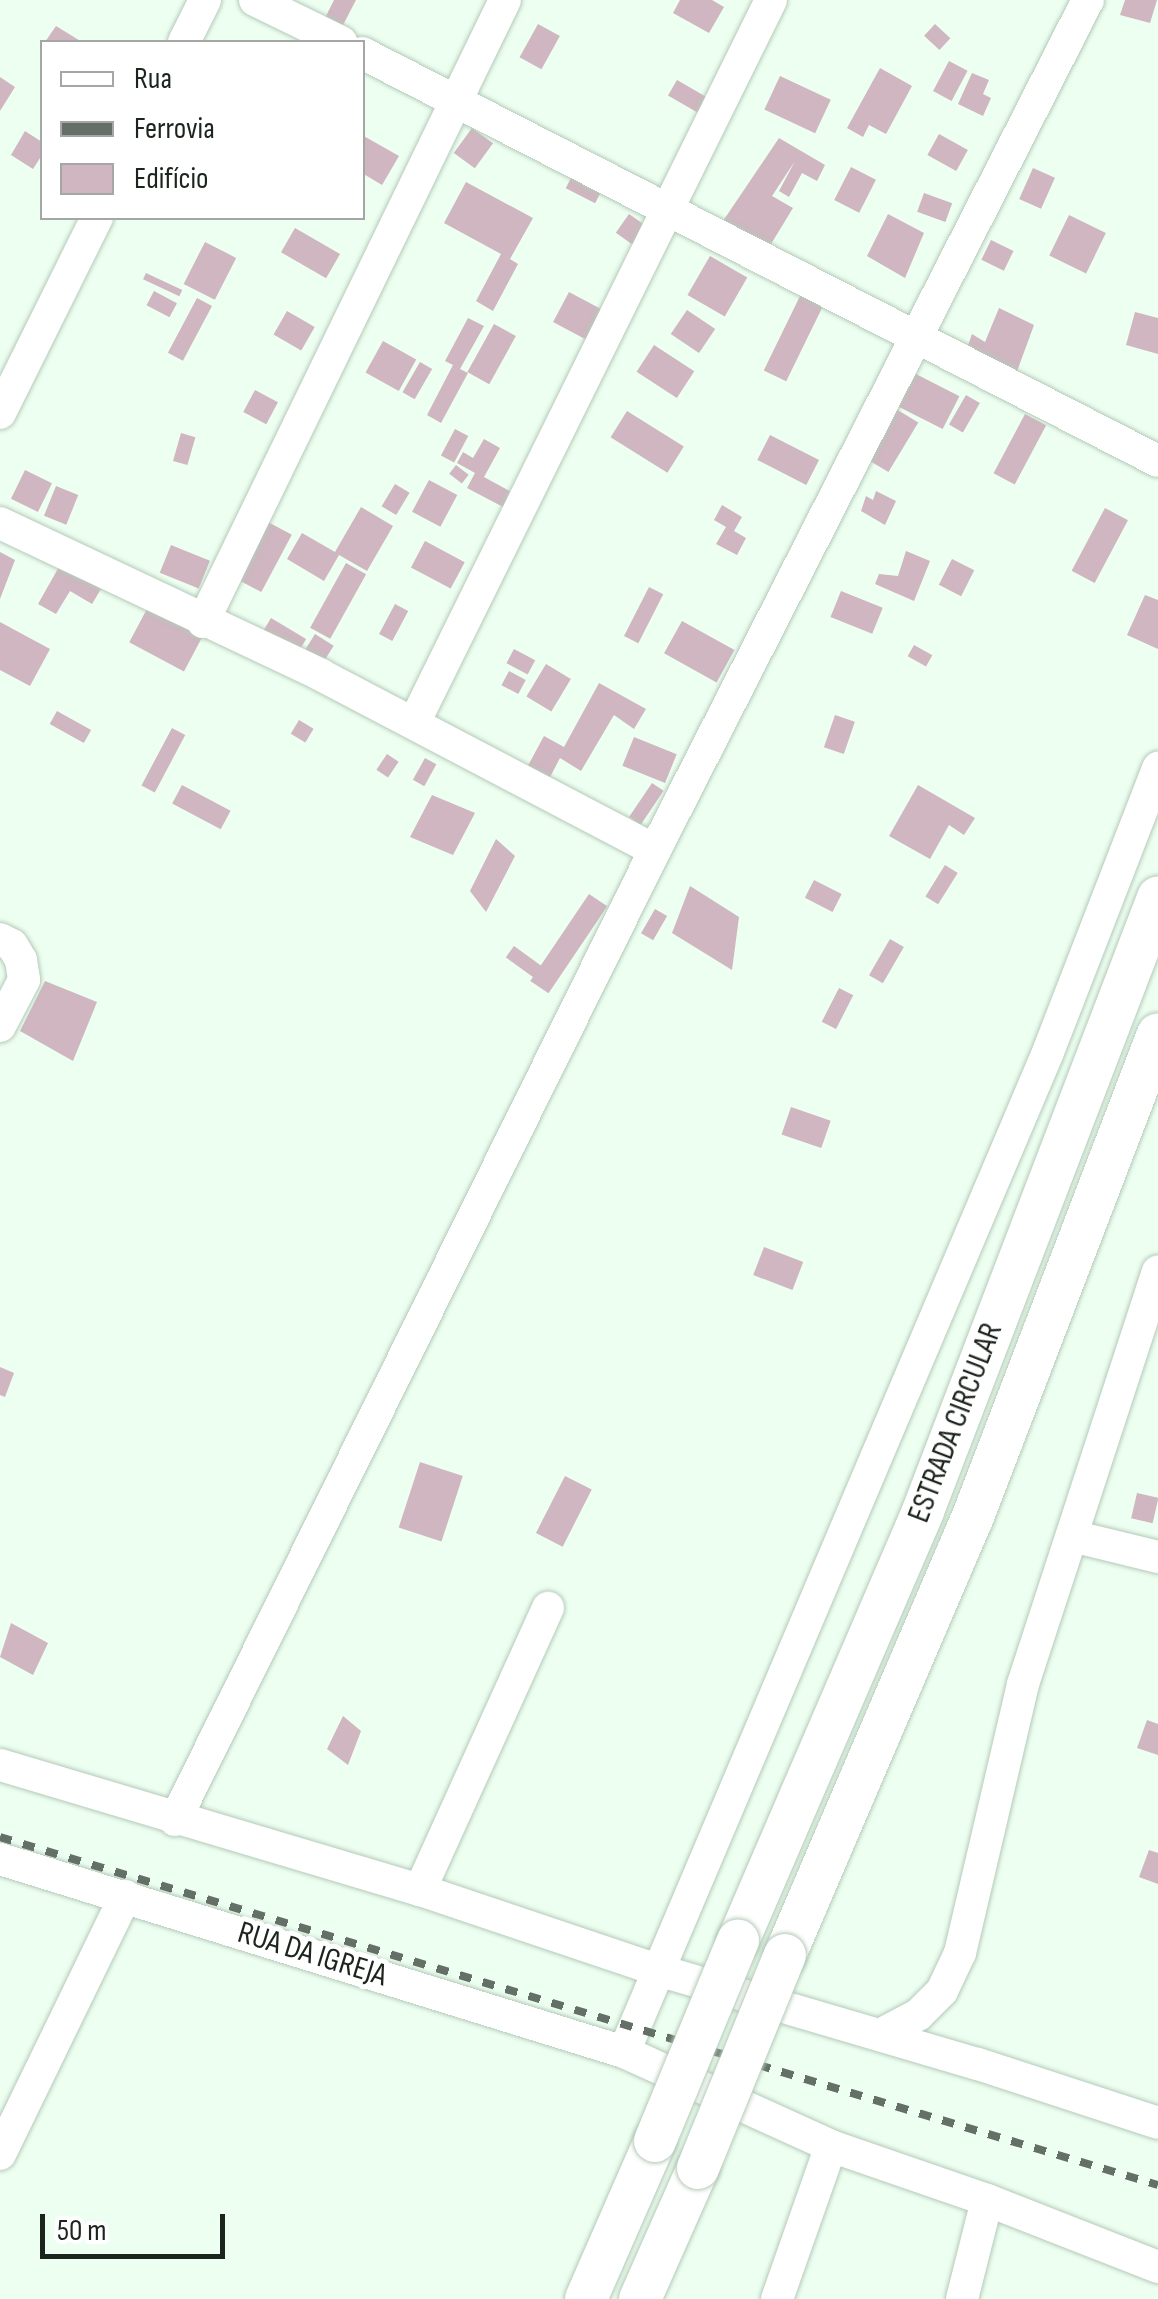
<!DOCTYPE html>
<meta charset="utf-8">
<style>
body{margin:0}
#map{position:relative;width:1158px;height:2299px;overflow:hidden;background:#edfff1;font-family:"Sofia Sans Condensed",sans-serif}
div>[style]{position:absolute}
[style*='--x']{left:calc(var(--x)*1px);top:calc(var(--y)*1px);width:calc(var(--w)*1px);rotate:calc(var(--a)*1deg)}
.building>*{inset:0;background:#cfb6c0;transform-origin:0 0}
.roads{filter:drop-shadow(0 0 2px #b5cab9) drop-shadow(0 0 2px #b5cab9)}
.minor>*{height:32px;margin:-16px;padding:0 16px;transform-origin:16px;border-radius:16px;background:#fff}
.major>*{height:42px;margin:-21px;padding:0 21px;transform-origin:21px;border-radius:21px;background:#fff}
.rail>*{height:8px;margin-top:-4px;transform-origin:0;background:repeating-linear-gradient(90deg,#647067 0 12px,transparent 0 24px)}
.bridges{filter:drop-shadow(0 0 2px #b5cab9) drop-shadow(0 0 2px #b5cab9)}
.major-bridge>*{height:42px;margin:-21px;padding:0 21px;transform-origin:21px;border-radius:21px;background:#fff}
span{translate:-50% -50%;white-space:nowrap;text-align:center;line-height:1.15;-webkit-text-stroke:10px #fff;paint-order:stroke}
.street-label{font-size:32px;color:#1c241e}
.legend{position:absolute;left:40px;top:40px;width:325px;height:180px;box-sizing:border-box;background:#fff;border:2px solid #a4a7a5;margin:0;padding:12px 18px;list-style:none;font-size:30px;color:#1c241e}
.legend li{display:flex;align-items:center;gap:20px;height:50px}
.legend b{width:50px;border:2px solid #a4a7a5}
.scale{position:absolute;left:40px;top:2214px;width:185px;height:45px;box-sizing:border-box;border:5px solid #1c241e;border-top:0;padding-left:12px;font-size:30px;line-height:35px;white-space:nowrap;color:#1c241e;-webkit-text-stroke:8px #fff;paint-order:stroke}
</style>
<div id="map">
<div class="building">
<div style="clip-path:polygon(334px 0,356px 0,342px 27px,325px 18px)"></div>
<div style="clip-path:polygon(680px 0,712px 0,724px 7px,709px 33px,673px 13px)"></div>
<div style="clip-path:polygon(1125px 0,1157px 0,1150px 23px,1120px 15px)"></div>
<div style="left:538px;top:24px;width:25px;height:38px;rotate:29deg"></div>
<div style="left:935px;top:24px;width:21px;height:16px;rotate:43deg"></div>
<div style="clip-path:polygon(56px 26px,82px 42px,45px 42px)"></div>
<div style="left:949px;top:61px;width:21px;height:34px;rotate:28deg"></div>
<div style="clip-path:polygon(880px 68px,912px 86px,886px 134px,869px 125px,863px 137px,847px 128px)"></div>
<div style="clip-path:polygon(972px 73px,989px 80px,983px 94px,991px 98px,983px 116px,958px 104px)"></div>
<div style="left:780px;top:76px;width:56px;height:37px;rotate:25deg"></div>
<div style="clip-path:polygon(0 77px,15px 87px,0 111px)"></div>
<div style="left:677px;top:80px;width:59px;height:18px;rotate:30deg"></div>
<div style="left:472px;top:128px;width:26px;height:31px;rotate:36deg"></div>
<div style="clip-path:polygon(25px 131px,42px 142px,42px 155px,33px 169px,11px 155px)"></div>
<div style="left:939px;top:134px;width:33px;height:24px;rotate:29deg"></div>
<div style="clip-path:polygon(362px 135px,399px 156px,382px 185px,362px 173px)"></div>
<div style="clip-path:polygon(779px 138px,825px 165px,817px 181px,802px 173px,789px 197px,779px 191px,795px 161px,772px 196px,793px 208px,768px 249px,723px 221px)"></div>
<div style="left:851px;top:167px;width:28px;height:37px;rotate:27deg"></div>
<div style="left:1033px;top:168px;width:24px;height:34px;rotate:24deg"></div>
<div style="left:573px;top:174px;width:33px;height:16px;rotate:27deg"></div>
<div style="clip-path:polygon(466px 182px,533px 218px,510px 259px,518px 264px,493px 311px,476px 301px,501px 254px,444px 223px)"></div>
<div style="left:924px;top:193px;width:30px;height:20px;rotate:20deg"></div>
<div style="left:629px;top:214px;width:28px;height:23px;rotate:35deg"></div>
<div style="clip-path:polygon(888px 214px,924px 233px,905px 278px,867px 256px)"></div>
<div style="left:1069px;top:215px;width:41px;height:45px;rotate:26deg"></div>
<div style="left:295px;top:228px;width:52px;height:28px;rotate:30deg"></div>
<div style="left:991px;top:240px;width:25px;height:22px;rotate:26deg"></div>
<div style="left:205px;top:242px;width:35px;height:47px;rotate:27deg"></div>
<div style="left:710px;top:256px;width:43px;height:45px;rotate:30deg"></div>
<div style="left:146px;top:273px;width:40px;height:7px;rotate:25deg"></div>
<div style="left:154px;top:291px;width:26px;height:16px;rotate:28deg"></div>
<div style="left:569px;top:292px;width:41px;height:34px;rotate:28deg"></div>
<div style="left:801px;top:294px;width:25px;height:85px;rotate:26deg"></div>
<div style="left:197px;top:298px;width:17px;height:62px;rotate:28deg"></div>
<div style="clip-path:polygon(999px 308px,1034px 325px,1016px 374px,967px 348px,972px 334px,985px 342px)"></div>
<div style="left:687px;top:310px;width:34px;height:29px;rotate:34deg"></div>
<div style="left:287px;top:311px;width:32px;height:27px;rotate:30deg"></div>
<div style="clip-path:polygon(1135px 312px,1158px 318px,1158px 354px,1126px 345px)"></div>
<div style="clip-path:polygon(468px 318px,484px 326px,460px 369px,468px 373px,441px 423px,427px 415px,453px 365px,445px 361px)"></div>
<div style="left:494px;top:324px;width:25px;height:55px;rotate:29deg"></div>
<div style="left:383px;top:341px;width:38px;height:36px;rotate:29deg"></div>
<div style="left:654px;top:345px;width:48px;height:32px;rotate:33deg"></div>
<div style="left:420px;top:362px;width:14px;height:35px;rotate:30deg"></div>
<div style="left:914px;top:373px;width:51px;height:37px;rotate:27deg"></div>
<div style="left:255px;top:390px;width:26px;height:25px;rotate:28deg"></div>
<div style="left:966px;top:395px;width:16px;height:34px;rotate:30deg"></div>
<div style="left:896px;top:409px;width:26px;height:58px;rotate:31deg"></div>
<div style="left:627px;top:411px;width:67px;height:31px;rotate:32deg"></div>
<div style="left:1025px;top:414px;width:24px;height:67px;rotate:28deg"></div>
<div style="left:455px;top:429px;width:15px;height:30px;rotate:28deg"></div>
<div style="left:181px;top:433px;width:15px;height:29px;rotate:16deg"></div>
<div style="left:770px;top:435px;width:55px;height:28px;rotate:27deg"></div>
<div style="clip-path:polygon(484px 439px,500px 448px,484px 477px,513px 493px,505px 508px,467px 488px,475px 473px,457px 463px,463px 452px,473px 458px)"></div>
<div style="left:456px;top:465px;width:16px;height:11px;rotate:38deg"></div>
<div style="left:25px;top:470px;width:30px;height:32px;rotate:26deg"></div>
<div style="left:429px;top:480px;width:32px;height:36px;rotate:28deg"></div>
<div style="left:395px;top:484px;width:17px;height:26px;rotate:31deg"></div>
<div style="left:56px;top:486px;width:24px;height:32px;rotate:22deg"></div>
<div style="clip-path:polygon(876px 491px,896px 501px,885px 525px,861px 511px,866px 496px,873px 500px)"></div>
<div style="clip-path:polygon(722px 505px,742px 517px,734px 531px,746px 538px,737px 555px,716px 544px,726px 527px,714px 520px)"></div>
<div style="clip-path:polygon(361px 507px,393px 526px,367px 571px,339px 555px,324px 581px,287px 559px,302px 533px,335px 552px)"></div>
<div style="left:1105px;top:508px;width:26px;height:71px;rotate:28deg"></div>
<div style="left:268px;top:522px;width:27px;height:65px;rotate:28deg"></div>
<div style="left:425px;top:541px;width:45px;height:30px;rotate:28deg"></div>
<div style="left:171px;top:545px;width:42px;height:30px;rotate:22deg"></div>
<div style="clip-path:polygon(906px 551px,930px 561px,914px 601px,875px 584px,879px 574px,898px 576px)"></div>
<div style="clip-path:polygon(0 552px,15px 560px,0 599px)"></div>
<div style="left:952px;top:559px;width:25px;height:29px;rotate:27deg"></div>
<div style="left:346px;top:563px;width:23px;height:74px;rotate:29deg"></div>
<div style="clip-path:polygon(60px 565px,101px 589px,92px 604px,70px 591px,56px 614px,38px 604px)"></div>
<div style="left:649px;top:587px;width:16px;height:55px;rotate:27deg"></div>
<div style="left:841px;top:591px;width:45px;height:28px;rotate:22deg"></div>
<div style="clip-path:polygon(1145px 595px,1158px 600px,1158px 649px,1127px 635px)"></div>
<div style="left:395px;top:604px;width:15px;height:34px;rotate:28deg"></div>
<div style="left:148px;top:607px;width:62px;height:40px;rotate:28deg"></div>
<div style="left:271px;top:618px;width:41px;height:26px;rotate:31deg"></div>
<div style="left:682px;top:621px;width:60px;height:37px;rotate:29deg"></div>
<div style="clip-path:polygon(0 622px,50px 649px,30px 686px,0 670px)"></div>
<div style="left:315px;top:634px;width:22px;height:26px;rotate:32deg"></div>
<div style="left:914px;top:645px;width:21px;height:13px;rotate:29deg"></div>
<div style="left:514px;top:649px;width:24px;height:16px;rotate:28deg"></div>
<div style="left:546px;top:664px;width:29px;height:38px;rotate:31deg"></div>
<div style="left:509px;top:671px;width:19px;height:16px;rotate:28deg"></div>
<div style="clip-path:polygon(599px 683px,646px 709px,634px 729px,614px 715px,581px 771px,560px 758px,547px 783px,525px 771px,544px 736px,564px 747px)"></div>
<div style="left:57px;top:711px;width:39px;height:15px;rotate:29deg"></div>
<div style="left:835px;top:715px;width:21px;height:34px;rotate:19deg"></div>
<div style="left:299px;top:720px;width:17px;height:16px;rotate:31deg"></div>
<div style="left:172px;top:728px;width:15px;height:65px;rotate:28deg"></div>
<div style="left:634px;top:737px;width:46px;height:31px;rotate:22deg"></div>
<div style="left:387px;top:754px;width:14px;height:19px;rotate:34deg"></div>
<div style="left:425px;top:758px;width:13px;height:25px;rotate:29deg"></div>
<div style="left:652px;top:783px;width:14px;height:41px;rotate:34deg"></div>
<div style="left:182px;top:785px;width:55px;height:21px;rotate:28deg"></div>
<div style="clip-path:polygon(918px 785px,975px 818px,964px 835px,949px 825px,930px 859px,889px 836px)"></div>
<div style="clip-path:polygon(432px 795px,475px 813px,453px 855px,410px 837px)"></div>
<div style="clip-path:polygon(496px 839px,515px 856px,486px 912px,470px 891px)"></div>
<div style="left:945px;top:865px;width:15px;height:37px;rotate:32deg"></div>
<div style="left:814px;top:880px;width:31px;height:20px;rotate:27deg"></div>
<div style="clip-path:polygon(690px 886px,739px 917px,732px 970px,672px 933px)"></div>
<div style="left:589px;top:894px;width:22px;height:105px;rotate:34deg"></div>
<div style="left:655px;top:909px;width:14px;height:28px;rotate:30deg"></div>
<div style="left:890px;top:939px;width:16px;height:42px;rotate:30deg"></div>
<div style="left:514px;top:946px;width:43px;height:14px;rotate:36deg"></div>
<div style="clip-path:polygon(45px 981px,97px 1002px,73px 1061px,20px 1031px)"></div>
<div style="left:839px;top:988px;width:16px;height:38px;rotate:27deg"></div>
<div style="left:791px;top:1107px;width:42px;height:29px;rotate:19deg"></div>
<div style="left:764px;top:1247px;width:42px;height:30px;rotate:21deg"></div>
<div style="clip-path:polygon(0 1367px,14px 1373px,5px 1397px,0 1395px)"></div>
<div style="left:420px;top:1462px;width:45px;height:69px;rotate:18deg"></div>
<div style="left:565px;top:1476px;width:30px;height:64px;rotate:27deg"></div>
<div style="left:1137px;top:1493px;width:22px;height:26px;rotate:13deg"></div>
<div style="clip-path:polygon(11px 1623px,48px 1643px,33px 1675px,0 1657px)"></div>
<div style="clip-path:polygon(343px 1716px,361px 1731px,348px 1765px,327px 1749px)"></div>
<div style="clip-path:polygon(1147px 1720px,1158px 1724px,1158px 1755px,1137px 1748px)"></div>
<div style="clip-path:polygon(1149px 1850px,1158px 1853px,1158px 1884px,1139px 1877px)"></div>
</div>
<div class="roads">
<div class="minor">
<div style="--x:255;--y:0;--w:96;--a:26"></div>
<div style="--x:184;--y:42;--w:47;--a:-63.4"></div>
<div style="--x:362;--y:53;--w:894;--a:27.14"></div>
<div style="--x:0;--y:413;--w:218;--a:-63.6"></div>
<div style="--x:0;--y:523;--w:355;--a:25.3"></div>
<div style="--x:321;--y:675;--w:377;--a:27.7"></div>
<div style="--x:203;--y:622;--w:691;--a:-64.1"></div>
<div style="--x:414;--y:723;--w:806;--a:-63.72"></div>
<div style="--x:0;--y:939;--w:13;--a:27"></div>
<div style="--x:12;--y:945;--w:17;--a:59"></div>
<div style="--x:21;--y:960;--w:20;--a:81"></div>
<div style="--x:24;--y:980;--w:52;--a:117.6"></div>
<div style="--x:1072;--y:1536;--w:89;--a:13.7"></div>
<div style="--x:0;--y:1765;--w:438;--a:16.6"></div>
<div style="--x:420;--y:1890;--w:254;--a:18.6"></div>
<div style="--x:661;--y:1971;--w:330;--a:16.4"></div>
<div style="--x:978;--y:2064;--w:189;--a:18.1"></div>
<div style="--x:175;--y:1820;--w:1082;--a:-63.67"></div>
<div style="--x:655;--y:850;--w:954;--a:-63.01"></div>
<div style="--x:0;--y:1859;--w:653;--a:17.19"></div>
<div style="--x:624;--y:2052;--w:227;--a:24.4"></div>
<div style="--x:831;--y:2146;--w:165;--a:19.1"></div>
<div style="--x:987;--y:2200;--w:184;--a:21.4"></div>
<div style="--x:420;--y:1890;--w:310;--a:-65.6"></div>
<div style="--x:880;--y:2035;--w:43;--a:-27.8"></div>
<div style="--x:918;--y:2015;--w:34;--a:-45"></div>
<div style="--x:942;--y:1991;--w:42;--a:-64.7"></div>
<div style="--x:960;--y:1953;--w:276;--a:-76.8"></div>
<div style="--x:1023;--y:1684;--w:434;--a:-71.9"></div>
<div style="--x:624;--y:2052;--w:1086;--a:-67.02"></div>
<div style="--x:1048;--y:1052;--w:305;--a:-68.8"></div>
<div style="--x:0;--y:2154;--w:287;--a:-64.1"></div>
<div style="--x:777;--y:2299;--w:162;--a:-70.6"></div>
<div style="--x:962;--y:2299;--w:102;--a:-75.8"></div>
</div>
<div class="major">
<div style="--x:738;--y:1941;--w:468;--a:-66.7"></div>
<div style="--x:923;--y:1511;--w:657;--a:-69.03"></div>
<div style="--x:785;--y:1955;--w:474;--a:-66.8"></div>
<div style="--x:972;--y:1519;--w:519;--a:-69.02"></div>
<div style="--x:586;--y:2299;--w:172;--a:-66.4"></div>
<div style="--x:640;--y:2299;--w:143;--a:-66.1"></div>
</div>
</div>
<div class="rail">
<div style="--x:0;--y:1837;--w:1209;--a:16.73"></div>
</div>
<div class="bridges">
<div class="major-bridge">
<div style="--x:655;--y:2141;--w:217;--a:-67.5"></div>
<div style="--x:698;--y:2168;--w:230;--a:-67.8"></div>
</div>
</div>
<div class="street-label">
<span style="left:956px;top:1423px;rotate:-69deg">ESTRADA CIRCULAR</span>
<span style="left:312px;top:1955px;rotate:17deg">RUA DA IGREJA</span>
</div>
<ul class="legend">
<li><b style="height:12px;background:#fff"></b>Rua</li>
<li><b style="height:12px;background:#647067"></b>Ferrovia</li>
<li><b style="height:28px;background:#cfb6c0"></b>Edifício</li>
</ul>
<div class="scale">50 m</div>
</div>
